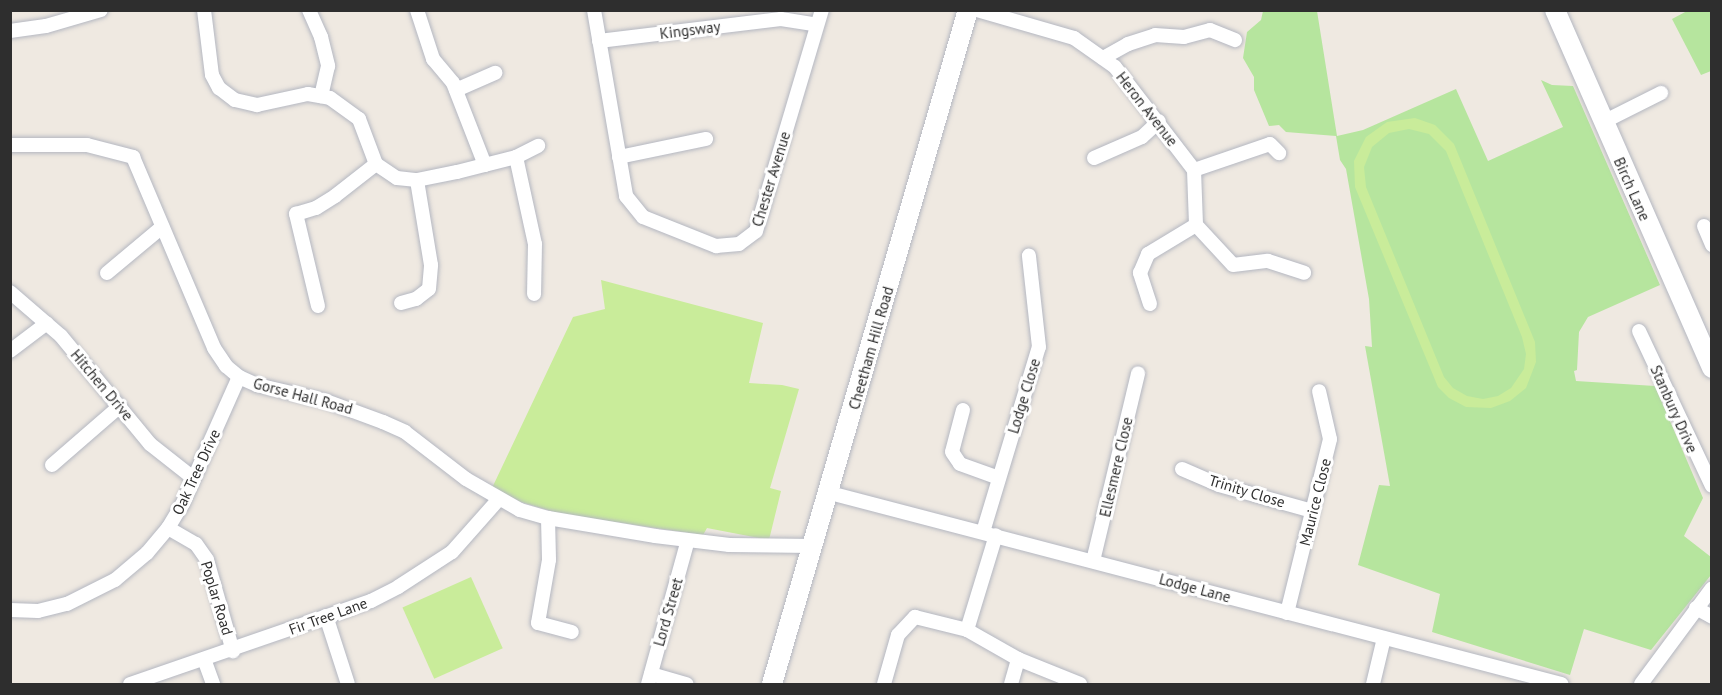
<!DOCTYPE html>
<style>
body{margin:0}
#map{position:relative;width:1722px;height:695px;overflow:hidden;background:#efe9e1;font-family:"PT Sans",sans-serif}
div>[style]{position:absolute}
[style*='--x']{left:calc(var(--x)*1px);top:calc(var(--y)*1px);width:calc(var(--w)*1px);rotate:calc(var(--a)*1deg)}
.green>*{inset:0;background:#b6e59e}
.pitch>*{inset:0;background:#c9ec9a;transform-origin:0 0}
.roads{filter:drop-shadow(0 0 2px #b4b7c1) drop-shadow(0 0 2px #b4b7c1)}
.street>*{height:14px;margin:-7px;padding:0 7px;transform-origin:7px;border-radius:7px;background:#fff}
.secondary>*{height:20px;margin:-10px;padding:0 10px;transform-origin:10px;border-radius:10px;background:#fff}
span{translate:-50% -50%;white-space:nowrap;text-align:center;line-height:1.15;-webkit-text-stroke:6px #fff;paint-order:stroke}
.street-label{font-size:15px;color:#2e2e2e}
.frame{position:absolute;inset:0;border:12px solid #2e2e2e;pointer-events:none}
</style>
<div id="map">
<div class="green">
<div style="clip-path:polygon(1263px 11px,1317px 11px,1337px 136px,1363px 130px,1456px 89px,1488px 161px,1563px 127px,1541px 80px,1552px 85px,1573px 86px,1660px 285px,1588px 317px,1579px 332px,1577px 370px,1574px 371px,1576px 381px,1655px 386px,1703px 498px,1684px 536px,1711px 557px,1711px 575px,1651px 650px,1584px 629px,1570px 675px,1432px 632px,1440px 594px,1358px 565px,1379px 485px,1390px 486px,1365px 346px,1372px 347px,1369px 299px,1346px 169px,1340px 160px,1336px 136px,1286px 132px,1279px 125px,1269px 126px,1254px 90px,1254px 77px,1243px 58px,1247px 32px,1261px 20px)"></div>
<div style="clip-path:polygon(1687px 11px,1711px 11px,1711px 71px,1701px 75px,1672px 19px)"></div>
</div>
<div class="pitch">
<div style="clip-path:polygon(evenodd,1415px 118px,1435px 125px,1454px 144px,1535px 342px,1536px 362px,1526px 388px,1510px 401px,1491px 408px,1466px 407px,1449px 398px,1438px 387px,1355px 187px,1354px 161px,1366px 137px,1387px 122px,1415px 118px,1409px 129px,1429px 134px,1446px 151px,1522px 337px,1526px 354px,1524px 369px,1511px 388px,1498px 396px,1483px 399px,1467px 396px,1453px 388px,1444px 377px,1366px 187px,1364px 167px,1372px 147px,1389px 133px,1409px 129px)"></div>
<div style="clip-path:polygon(601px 280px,763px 323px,749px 383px,782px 385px,799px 389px,770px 488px,781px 491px,769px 540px,707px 528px,703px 535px,561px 514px,521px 502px,492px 488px,573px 317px,605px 309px)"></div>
<div style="left:471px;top:577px;width:78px;height:75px;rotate:66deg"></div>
</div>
<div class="roads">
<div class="street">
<div style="--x:204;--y:10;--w:65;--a:83"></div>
<div style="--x:212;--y:75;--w:15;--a:62"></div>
<div style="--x:219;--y:88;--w:20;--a:37"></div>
<div style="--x:235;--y:100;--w:23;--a:13"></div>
<div style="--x:257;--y:105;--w:52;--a:-12.2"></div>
<div style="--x:308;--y:94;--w:22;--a:10"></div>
<div style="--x:330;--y:98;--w:36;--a:36"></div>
<div style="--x:359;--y:119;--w:48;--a:69.3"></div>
<div style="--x:376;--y:164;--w:25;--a:34"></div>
<div style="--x:397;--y:178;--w:20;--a:6"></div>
<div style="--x:417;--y:180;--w:41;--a:-11.3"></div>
<div style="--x:457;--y:172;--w:61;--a:-14.3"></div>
<div style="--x:516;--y:157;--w:25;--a:-27"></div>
<div style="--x:309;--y:10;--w:30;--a:66"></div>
<div style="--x:321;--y:37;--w:30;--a:76"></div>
<div style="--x:328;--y:66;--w:31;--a:103"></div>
<div style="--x:417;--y:10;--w:52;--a:71.9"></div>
<div style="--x:433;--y:59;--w:31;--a:50"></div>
<div style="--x:453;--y:83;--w:88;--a:68.7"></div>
<div style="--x:594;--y:10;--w:189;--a:80.2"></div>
<div style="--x:626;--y:196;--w:27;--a:51"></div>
<div style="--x:643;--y:217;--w:79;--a:21.7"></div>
<div style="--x:716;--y:246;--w:23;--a:-5"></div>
<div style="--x:739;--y:244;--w:21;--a:-37"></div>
<div style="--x:756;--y:231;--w:231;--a:-73.4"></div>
<div style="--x:977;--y:10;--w:101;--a:16.1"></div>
<div style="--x:1074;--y:38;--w:50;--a:35.3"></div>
<div style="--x:1115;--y:67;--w:130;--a:52.5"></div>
<div style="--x:1194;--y:170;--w:55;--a:87.9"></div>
<div style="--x:10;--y:31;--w:36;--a:-8"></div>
<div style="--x:46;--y:26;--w:57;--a:-16.2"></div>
<div style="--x:599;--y:41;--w:183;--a:-6.9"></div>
<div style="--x:781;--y:19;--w:36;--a:9"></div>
<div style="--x:1103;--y:58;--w:29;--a:-29"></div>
<div style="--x:1128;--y:44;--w:28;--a:-18"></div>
<div style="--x:1155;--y:35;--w:29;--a:4"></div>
<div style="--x:1184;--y:37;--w:27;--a:-15"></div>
<div style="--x:1210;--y:30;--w:27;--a:22"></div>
<div style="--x:456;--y:90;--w:43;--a:-23.6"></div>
<div style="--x:1603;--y:122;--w:65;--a:-26.6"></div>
<div style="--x:10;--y:145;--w:77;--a:0"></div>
<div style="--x:87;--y:145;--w:48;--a:14.6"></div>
<div style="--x:133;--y:157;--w:207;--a:67"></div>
<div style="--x:214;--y:348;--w:22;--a:56"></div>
<div style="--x:226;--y:366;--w:17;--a:40"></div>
<div style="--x:239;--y:377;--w:20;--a:24"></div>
<div style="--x:257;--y:385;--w:71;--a:13.1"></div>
<div style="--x:326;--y:401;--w:61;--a:20.2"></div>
<div style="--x:383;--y:422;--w:24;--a:24"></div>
<div style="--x:405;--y:432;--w:77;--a:37.6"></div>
<div style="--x:466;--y:479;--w:62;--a:29.9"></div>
<div style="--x:520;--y:510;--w:29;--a:16"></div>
<div style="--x:548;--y:518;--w:109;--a:9.5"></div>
<div style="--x:655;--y:536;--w:75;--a:6.9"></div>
<div style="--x:729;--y:545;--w:85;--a:0.7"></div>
<div style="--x:516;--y:157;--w:89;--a:77.7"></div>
<div style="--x:535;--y:244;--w:50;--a:91.1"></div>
<div style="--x:619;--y:157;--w:89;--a:-11.7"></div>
<div style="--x:1094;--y:158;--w:52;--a:-23.6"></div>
<div style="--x:1142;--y:137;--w:23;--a:-43"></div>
<div style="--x:1194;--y:170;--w:80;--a:-18.9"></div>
<div style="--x:1270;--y:144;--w:13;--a:45"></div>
<div style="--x:1196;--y:225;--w:54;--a:47.2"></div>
<div style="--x:1233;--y:265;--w:35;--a:-7"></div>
<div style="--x:1268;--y:261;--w:38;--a:18"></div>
<div style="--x:1704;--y:226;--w:21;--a:67"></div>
<div style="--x:107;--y:273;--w:72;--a:-39.9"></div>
<div style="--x:10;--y:292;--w:67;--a:40.8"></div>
<div style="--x:61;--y:336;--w:140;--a:50.5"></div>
<div style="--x:150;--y:444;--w:55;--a:38.3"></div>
<div style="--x:401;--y:303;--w:16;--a:-15"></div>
<div style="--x:416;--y:299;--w:16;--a:-38"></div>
<div style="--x:429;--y:289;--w:24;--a:-85"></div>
<div style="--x:431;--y:265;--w:86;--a:-99.4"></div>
<div style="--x:1150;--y:304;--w:33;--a:-108"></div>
<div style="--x:1140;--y:273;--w:21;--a:-67"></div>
<div style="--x:1148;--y:254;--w:56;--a:-31.1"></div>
<div style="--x:318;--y:306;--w:95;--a:-103.4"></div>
<div style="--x:296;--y:214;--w:21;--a:-17"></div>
<div style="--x:316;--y:208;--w:22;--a:-32"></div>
<div style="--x:335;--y:196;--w:52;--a:-38"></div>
<div style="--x:1639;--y:331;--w:171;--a:64.8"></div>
<div style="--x:10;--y:351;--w:46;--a:-37.1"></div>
<div style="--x:963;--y:410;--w:43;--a:104.7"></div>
<div style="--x:952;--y:452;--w:14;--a:56"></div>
<div style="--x:960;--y:464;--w:41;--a:19.7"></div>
<div style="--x:52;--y:465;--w:90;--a:-40.9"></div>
<div style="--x:1182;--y:469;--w:40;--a:23.4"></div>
<div style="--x:1219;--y:485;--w:97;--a:15.6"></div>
<div style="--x:830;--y:493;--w:756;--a:14.64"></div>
<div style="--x:548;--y:518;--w:42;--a:88.6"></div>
<div style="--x:549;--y:560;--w:64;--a:99.9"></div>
<div style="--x:538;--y:623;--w:35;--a:15"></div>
<div style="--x:168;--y:528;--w:32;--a:30"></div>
<div style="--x:196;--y:544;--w:19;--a:55"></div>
<div style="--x:207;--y:560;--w:95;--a:74.1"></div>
<div style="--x:983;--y:532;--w:193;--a:-73.2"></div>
<div style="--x:1039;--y:347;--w:92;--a:-96.3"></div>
<div style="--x:1093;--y:561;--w:193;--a:-76.5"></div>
<div style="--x:1696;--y:608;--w:18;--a:29"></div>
<div style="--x:10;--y:610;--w:28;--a:2"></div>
<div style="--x:38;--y:611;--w:30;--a:-14"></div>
<div style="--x:67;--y:604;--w:54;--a:-26.6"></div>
<div style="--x:115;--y:580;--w:42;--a:-40.2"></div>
<div style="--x:147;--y:553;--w:33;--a:-50"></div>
<div style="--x:168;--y:528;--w:27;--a:-59"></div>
<div style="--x:182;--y:505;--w:140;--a:-66"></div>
<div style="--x:1287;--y:613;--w:179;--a:-76.1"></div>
<div style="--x:1330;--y:439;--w:49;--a:-102.9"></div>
<div style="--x:326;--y:616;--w:71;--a:72.1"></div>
<div style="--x:967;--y:630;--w:99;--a:-73"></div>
<div style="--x:204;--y:659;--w:27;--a:70"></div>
<div style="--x:651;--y:674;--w:37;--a:16"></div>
<div style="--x:130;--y:684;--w:255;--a:-19"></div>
<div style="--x:371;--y:601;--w:30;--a:-27"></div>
<div style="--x:398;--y:587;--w:64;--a:-32.9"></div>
<div style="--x:452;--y:552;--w:69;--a:-48.5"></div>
<div style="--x:648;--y:684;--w:149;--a:-74.5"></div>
<div style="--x:884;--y:684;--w:51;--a:-74.1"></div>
<div style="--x:898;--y:635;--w:25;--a:-47"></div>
<div style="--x:915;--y:617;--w:54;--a:14"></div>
<div style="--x:967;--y:630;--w:59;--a:29.6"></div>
<div style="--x:1018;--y:659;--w:67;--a:22"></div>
<div style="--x:1011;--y:684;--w:26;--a:-74"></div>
<div style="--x:1373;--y:684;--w:47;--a:-76.6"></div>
<div style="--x:1641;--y:684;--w:119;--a:-53.5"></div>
</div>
<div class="secondary">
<div style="--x:1555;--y:10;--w:391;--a:66.3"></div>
<div style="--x:772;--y:684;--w:702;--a:-73.79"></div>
</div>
</div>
<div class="street-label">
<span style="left:690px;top:30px;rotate:-7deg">Kingsway</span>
<span style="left:1147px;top:109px;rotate:52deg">Heron Avenue</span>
<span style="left:771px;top:179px;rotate:-73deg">Chester Avenue</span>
<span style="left:1632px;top:189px;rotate:66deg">Birch Lane</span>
<span style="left:871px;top:348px;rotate:-74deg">Cheetham Hill Road</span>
<span style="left:102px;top:385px;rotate:50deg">Hitchen Drive</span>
<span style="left:303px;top:396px;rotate:15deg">Gorse Hall Road</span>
<span style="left:1024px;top:396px;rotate:-73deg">Lodge Close</span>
<span style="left:1674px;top:409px;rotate:66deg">Stanbury Drive</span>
<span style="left:1116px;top:467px;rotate:-77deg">Ellesmere Close</span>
<span style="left:196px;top:472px;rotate:-65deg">Oak Tree Drive</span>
<span style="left:1247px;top:491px;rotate:17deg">Trinity Close</span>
<span style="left:1315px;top:502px;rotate:-76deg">Maurice Close</span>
<span style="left:1195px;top:588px;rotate:15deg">Lodge Lane</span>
<span style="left:217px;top:598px;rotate:73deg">Poplar Road</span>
<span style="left:668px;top:612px;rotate:-74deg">Lord Street</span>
<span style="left:328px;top:616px;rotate:-20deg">Fir Tree Lane</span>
</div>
<div class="frame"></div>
</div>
